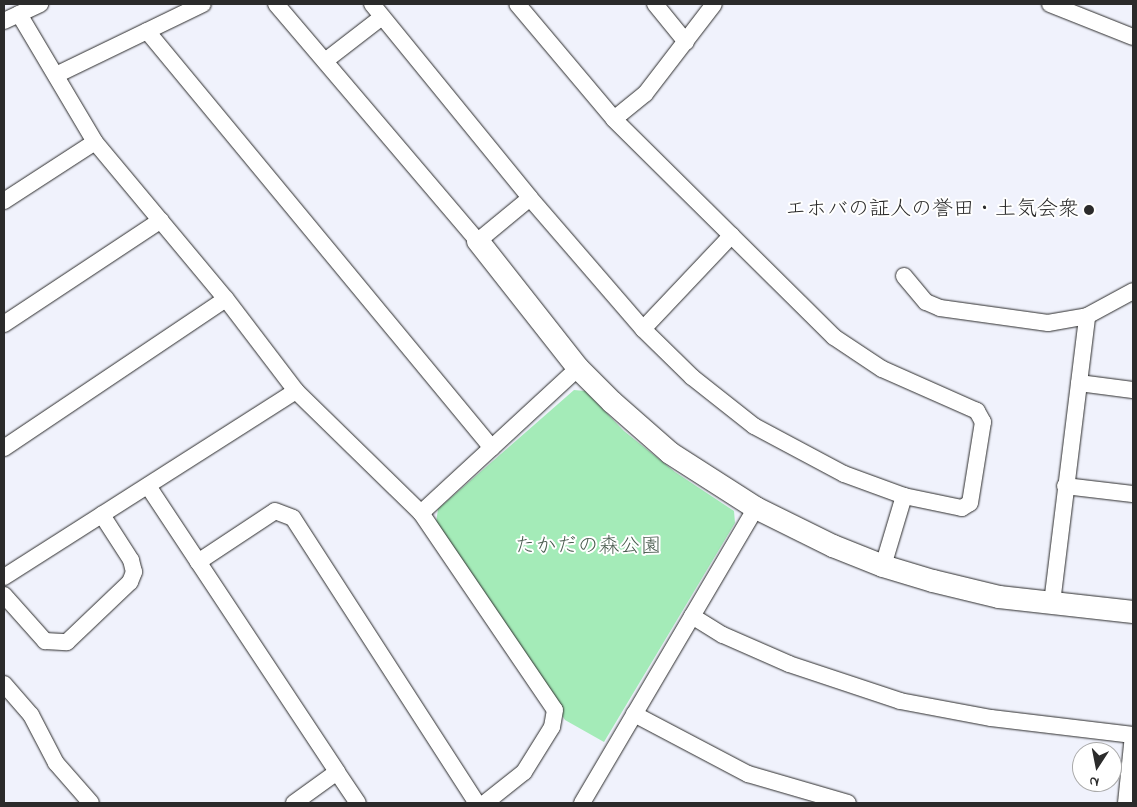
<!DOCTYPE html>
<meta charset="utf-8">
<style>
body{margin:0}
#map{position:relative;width:1137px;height:807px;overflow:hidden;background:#f0f2fc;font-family:"Indie Flower","Klee One",sans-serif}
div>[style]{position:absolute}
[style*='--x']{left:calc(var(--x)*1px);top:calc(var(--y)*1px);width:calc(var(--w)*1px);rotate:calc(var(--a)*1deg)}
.green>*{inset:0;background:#a4ebb8}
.roads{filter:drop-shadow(0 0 1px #2b2b2b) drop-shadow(0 0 1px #2b2b2b)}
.street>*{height:16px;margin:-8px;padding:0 8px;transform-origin:8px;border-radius:8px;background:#fff}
.secondary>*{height:22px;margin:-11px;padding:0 11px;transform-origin:11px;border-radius:11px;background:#fff}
.dots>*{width:14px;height:14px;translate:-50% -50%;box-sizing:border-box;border:2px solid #fff;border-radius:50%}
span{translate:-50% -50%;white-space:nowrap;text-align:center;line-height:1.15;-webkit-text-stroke:4px #fff;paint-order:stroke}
.poi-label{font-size:21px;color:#2b2b2b}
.right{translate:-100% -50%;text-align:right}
.park-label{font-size:21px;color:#495b4e}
.frame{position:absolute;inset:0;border:5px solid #2b2b2b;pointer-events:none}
.north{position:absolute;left:1072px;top:742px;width:50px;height:50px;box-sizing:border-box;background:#fff;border:1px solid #aaa;border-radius:50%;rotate:191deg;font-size:14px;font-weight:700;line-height:20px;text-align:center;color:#2b2b2b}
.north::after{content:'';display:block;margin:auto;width:18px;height:22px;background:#2b2b2b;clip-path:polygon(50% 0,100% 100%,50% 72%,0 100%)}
</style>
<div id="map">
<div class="green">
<div style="clip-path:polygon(574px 390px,585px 391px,624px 431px,675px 472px,734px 511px,735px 523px,604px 742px,565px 720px,436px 523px,438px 509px)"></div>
</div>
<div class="roads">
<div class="street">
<div style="--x:276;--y:4;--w:311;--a:49.6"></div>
<div style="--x:478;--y:241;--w:67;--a:-39.6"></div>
<div style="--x:372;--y:4;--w:250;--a:50.8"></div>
<div style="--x:530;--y:198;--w:173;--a:49.2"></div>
<div style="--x:643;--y:329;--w:69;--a:44.4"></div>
<div style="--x:692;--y:377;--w:79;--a:38.3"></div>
<div style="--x:754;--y:426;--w:102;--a:28.1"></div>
<div style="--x:844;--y:474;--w:64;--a:20.1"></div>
<div style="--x:904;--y:496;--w:59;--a:11.7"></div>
<div style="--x:962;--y:508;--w:9;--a:-32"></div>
<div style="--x:970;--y:503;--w:82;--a:-80.9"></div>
<div style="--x:983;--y:422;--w:13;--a:-119"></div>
<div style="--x:977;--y:411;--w:104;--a:-156.1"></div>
<div style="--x:882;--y:369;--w:58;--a:-146.3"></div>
<div style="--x:834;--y:337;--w:310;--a:-135.3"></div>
<div style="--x:614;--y:119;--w:150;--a:-130.1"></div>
<div style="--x:655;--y:4;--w:49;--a:50.8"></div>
<div style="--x:1050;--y:4;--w:89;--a:21.7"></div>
<div style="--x:19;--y:14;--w:149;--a:59.3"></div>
<div style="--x:95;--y:142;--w:204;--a:50.2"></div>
<div style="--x:226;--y:299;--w:116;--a:52.7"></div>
<div style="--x:296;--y:391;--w:175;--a:44.3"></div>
<div style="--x:421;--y:513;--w:238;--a:55.8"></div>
<div style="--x:555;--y:710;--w:17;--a:100"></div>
<div style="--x:552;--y:727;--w:53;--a:121.9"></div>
<div style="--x:524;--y:772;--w:50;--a:141.5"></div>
<div style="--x:4;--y:21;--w:40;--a:-25"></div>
<div style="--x:147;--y:31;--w:541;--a:50.4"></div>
<div style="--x:325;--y:61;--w:72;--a:-37.7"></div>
<div style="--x:56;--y:75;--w:163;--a:-25.8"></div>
<div style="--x:614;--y:119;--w:40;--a:-39"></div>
<div style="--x:645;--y:94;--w:113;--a:-52.5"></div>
<div style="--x:4;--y:201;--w:108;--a:-33"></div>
<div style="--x:904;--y:276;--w:34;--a:50"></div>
<div style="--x:926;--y:302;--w:15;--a:23"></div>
<div style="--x:940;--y:308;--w:109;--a:7.9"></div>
<div style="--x:1048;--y:323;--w:40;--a:-10"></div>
<div style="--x:1087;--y:316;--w:52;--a:-28.5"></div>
<div style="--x:4;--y:324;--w:188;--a:-33.5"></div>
<div style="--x:643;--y:329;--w:129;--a:-46.6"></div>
<div style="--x:1079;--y:383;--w:54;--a:7.4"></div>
<div style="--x:4;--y:448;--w:267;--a:-33.9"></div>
<div style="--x:148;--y:486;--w:343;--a:56.5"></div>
<div style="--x:1065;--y:486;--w:68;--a:6.7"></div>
<div style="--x:421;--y:513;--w:214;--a:-42.7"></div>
<div style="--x:198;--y:562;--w:92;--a:-33.5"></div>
<div style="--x:275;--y:511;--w:19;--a:21"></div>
<div style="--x:293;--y:518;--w:339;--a:57.2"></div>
<div style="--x:883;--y:566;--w:73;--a:-73.3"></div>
<div style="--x:4;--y:577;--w:346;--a:-32.5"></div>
<div style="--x:4;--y:595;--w:62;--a:48.3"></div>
<div style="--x:45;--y:641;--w:22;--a:3"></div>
<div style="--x:67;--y:642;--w:87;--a:-43.6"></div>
<div style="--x:130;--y:582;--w:11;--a:-68"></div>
<div style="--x:134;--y:572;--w:12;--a:-104"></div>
<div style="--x:131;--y:560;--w:54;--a:-122.8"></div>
<div style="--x:1052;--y:603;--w:289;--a:-83"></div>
<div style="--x:692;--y:616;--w:36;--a:32"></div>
<div style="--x:723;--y:635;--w:72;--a:23.7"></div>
<div style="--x:789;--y:664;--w:117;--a:18.4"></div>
<div style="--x:900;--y:701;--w:93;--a:10.6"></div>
<div style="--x:991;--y:718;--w:143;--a:6.8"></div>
<div style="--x:4;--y:684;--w:41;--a:48.9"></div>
<div style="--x:31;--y:715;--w:54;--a:62.5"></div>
<div style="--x:56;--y:763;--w:53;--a:48.8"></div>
<div style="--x:634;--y:714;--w:129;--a:27.8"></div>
<div style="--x:748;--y:774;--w:104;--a:16.2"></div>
<div style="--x:294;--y:803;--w:53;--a:-35.8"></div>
<div style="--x:337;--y:772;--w:37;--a:56"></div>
<div style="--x:582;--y:803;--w:342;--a:-59.5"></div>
<div style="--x:1126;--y:803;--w:68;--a:-84.1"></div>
</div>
<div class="secondary">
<div style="--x:478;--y:241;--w:162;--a:51.8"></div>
<div style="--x:578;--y:368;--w:48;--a:45"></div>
<div style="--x:612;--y:402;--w:77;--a:41.3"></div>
<div style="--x:670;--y:453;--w:102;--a:32.6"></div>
<div style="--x:756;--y:508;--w:86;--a:26.3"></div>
<div style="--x:833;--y:546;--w:54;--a:21.8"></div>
<div style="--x:883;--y:566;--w:52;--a:16.7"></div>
<div style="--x:933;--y:581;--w:68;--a:13.6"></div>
<div style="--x:999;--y:597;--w:135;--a:6.4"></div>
</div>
</div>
<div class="dots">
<div style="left:1089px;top:210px;background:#2b2b2b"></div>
</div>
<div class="poi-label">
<span class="right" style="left:1079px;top:210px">エホバの証人の誉田・土気会衆</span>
</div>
<div class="park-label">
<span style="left:588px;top:547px">たかだの森公園</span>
</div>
<div class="frame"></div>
<div class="north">N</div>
</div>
